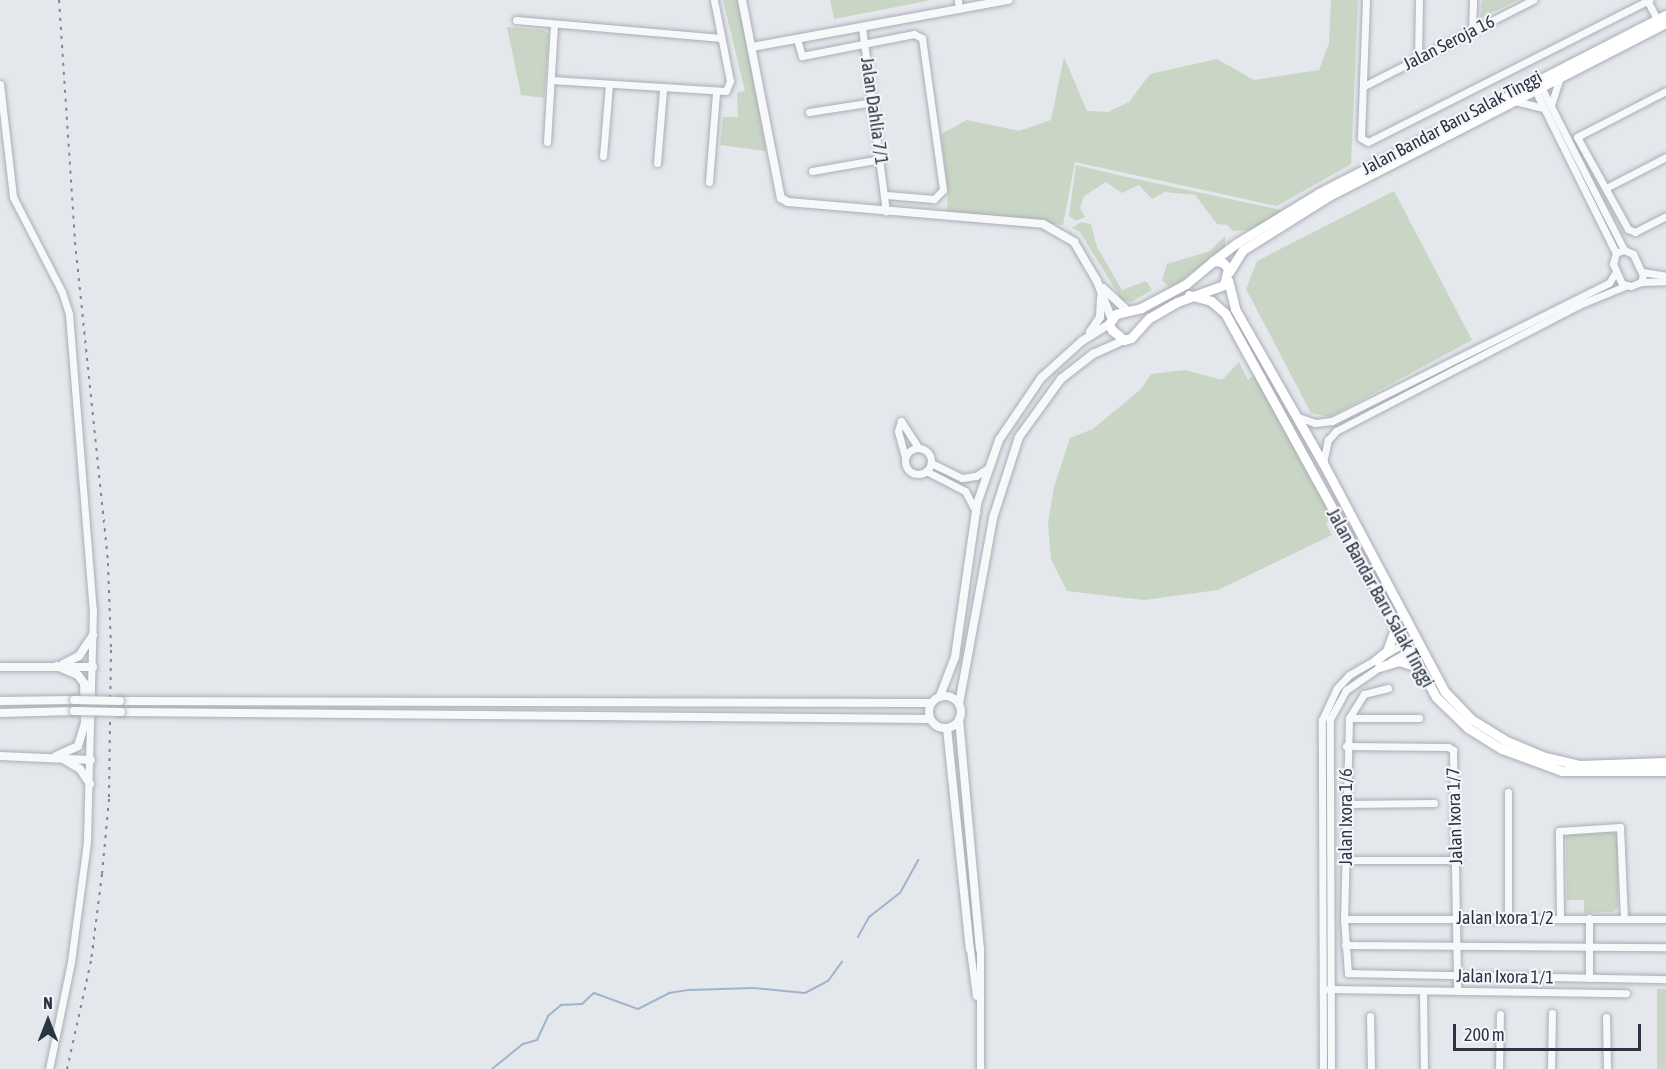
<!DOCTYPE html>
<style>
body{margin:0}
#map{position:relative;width:1666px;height:1069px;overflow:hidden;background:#e4e7ec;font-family:"Asap Condensed",sans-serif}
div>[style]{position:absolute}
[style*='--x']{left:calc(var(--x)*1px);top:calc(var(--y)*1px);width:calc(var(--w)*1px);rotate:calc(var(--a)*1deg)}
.green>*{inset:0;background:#c9d6c5;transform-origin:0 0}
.stream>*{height:2px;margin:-1px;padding:0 1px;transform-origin:1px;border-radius:1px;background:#9fb4cc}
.roads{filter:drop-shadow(0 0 2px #a9aeb7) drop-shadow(0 0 2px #a9aeb7)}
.minor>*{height:7px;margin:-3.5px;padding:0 3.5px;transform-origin:3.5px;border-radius:3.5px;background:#f7f8fa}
.minor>.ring{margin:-3.5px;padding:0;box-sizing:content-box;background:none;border:7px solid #f7f8fa;border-radius:50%}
.tertiary>*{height:8px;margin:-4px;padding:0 4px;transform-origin:4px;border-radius:4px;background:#f7f8fa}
.tertiary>.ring{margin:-4px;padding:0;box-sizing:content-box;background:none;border:8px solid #f7f8fa;border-radius:50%}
.secondary>*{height:9px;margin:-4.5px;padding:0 4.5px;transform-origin:4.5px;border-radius:4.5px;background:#fff}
.rail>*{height:2px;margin-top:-1px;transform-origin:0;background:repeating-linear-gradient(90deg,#7d8696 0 3px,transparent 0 9px)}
.bridges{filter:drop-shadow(0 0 2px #a9aeb7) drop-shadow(0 0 2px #a9aeb7)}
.tertiary-bridge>*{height:8px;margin:-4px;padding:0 4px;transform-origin:4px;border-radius:4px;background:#f7f8fa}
span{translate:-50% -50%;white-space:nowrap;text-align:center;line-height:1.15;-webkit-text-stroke:4.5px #f4f6f9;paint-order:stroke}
.street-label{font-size:18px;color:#2b3445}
.north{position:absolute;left:18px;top:991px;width:60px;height:60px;-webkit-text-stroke:4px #f4f6f9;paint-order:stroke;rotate:0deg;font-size:16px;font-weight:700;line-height:24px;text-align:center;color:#2b3445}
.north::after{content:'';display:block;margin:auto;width:21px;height:27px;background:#2b3445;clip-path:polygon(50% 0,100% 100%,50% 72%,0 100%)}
.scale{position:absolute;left:1453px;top:1024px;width:188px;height:27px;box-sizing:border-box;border:3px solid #2b3445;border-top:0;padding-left:8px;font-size:18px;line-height:21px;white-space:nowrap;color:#2b3445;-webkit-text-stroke:4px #f4f6f9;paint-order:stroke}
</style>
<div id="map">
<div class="green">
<div style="clip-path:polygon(723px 0,741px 0,766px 151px,720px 145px,723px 117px,738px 117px,737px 93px,745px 91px)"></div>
<div style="clip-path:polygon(830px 0,927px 0,927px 1px,834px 19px)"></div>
<div style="clip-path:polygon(1331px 0,1358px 0,1351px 164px,1277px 206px,1075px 162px,1063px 225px,947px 213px,948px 192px,941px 134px,967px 120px,1019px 131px,1051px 120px,1064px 57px,1087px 111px,1108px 112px,1129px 102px,1150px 74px,1217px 59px,1254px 80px,1319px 70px,1329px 43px)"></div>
<div style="clip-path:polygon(1482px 0,1518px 0,1480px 18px)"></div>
<div style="clip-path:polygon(507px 27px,544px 30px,549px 35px,544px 98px,521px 95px)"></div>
<div style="clip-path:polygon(1076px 165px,1122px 176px,1286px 211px,1253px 230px,1233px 231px,1227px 225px,1217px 224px,1195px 195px,1165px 192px,1152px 199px,1139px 185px,1122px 193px,1106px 182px,1084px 196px,1080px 208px,1085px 217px,1076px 221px,1069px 216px)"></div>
<div style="clip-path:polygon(1394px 191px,1472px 340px,1330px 417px,1311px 413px,1246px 289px,1257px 261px)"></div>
<div style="clip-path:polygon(1081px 222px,1091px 224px,1097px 247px,1122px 290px,1146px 281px,1152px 290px,1131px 302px,1122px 300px,1080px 232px,1072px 228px)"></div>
<div style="clip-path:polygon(1225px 236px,1225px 247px,1171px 289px,1162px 280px,1167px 264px,1210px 251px)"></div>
<div style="clip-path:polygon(1239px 362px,1248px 380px,1255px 374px,1309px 473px,1332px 518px,1326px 524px,1332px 535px,1218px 590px,1144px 600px,1067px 591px,1051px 559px,1048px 523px,1054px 487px,1070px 438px,1093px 429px,1141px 389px,1151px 374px,1185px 370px,1222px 380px)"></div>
<div style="clip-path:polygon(1613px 832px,1618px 836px,1618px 908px,1613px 912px,1584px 913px,1584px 900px,1567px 900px,1566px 837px,1571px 833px)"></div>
<div style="left:1657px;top:989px;width:9px;height:80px"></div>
</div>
<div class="stream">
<div style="--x:858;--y:937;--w:23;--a:-61"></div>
<div style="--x:869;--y:917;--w:39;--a:-38"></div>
<div style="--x:900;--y:893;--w:38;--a:-61"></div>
<div style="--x:492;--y:1069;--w:40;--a:-39"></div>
<div style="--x:523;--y:1044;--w:15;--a:-16"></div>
<div style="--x:537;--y:1040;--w:26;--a:-65"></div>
<div style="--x:548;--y:1016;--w:17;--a:-40"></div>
<div style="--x:561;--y:1005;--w:21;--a:-3"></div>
<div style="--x:582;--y:1004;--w:16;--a:-43"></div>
<div style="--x:594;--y:993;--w:47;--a:20"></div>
<div style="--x:638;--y:1009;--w:35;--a:-27"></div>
<div style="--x:669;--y:993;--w:20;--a:-9"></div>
<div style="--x:689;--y:990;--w:64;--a:-1.8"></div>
<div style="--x:753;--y:988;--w:52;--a:5.5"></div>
<div style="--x:805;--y:993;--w:26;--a:-28"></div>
<div style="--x:828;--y:981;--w:24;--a:-54"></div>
</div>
<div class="roads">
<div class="minor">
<div style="--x:958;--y:0;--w:9;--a:84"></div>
<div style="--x:1366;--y:0;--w:138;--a:92.1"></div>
<div style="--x:1361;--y:138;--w:8;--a:30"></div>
<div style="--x:1368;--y:142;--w:315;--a:-26.8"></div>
<div style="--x:1647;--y:0;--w:21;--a:62"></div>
<div style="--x:516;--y:20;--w:206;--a:5"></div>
<div style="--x:862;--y:27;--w:186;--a:82.6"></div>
<div style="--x:1472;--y:31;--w:31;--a:-88"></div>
<div style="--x:797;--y:39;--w:18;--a:74"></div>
<div style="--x:802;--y:56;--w:114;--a:-11.1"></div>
<div style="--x:914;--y:34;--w:9;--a:27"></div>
<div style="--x:922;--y:38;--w:153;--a:82.1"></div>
<div style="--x:943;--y:190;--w:13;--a:135"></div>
<div style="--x:934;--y:199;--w:48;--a:-175.2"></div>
<div style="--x:1418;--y:58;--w:58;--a:-89"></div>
<div style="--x:551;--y:80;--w:175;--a:3.6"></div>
<div style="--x:726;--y:91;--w:11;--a:-68"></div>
<div style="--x:730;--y:81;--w:83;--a:-101.2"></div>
<div style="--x:1539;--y:83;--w:187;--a:63"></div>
<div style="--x:0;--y:84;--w:114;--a:83.4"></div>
<div style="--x:13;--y:197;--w:107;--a:62.7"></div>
<div style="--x:62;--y:292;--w:23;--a:72"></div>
<div style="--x:69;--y:314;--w:297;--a:85.4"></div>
<div style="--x:93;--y:610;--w:232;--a:91.5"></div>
<div style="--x:87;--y:842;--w:121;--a:97.6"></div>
<div style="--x:71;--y:962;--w:109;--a:101.6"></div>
<div style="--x:1364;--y:86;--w:190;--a:-27"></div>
<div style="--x:1533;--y:86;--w:186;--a:63.6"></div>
<div style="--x:1666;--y:91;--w:100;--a:152.7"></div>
<div style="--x:1577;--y:137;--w:105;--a:61"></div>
<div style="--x:1628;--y:229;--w:8;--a:23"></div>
<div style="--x:1635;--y:232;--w:35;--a:-27"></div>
<div style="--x:1515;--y:101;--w:29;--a:14"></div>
<div style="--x:1551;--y:105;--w:28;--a:-72"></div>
<div style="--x:809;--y:112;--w:65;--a:-8.9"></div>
<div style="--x:547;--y:142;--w:118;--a:-86.6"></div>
<div style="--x:603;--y:156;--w:71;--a:-85.2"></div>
<div style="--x:657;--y:163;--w:73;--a:-85.3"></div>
<div style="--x:812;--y:171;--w:70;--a:-9.9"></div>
<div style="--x:709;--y:182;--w:89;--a:-85.5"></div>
<div style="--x:1606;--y:188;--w:68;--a:-27.3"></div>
<div style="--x:1624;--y:250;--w:10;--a:24"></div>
<div style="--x:1633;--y:254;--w:23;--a:65"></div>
<div style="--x:1643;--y:275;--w:7;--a:106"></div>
<div style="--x:1641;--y:282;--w:11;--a:158"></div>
<div style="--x:1631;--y:286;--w:9;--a:-167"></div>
<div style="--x:1622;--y:284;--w:22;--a:-114"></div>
<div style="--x:1613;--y:264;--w:11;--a:-75"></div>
<div style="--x:1616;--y:253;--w:9;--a:-21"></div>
<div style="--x:1642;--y:272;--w:24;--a:9"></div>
<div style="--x:1641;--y:282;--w:25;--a:-2"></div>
<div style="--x:1295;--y:416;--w:21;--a:19"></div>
<div style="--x:1315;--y:423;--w:17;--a:-7"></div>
<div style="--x:1332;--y:421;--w:309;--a:-26.5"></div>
<div style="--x:1609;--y:283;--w:13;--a:-58"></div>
<div style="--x:901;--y:421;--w:10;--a:107"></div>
<div style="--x:898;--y:431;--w:27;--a:75"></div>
<div style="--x:901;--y:421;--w:31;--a:57"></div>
<div class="ring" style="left:905px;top:448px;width:19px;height:19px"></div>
<div style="--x:931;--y:463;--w:34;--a:26"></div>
<div style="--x:962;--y:478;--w:14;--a:-8"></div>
<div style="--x:976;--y:476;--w:14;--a:-34"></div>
<div style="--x:1323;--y:463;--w:24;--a:-78"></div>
<div style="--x:1328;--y:440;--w:12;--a:-48"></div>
<div style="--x:1336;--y:431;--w:274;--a:-27.4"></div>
<div style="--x:1579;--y:305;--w:50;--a:-22.4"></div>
<div style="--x:926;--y:471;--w:44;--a:27.1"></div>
<div style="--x:965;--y:491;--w:24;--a:62"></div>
<div style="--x:1391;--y:661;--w:33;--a:-29"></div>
<div style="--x:1388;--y:688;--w:25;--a:166"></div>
<div style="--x:1364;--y:694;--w:28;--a:122"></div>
<div style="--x:1349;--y:718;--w:201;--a:91.4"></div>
<div style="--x:1344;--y:919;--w:54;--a:85.8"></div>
<div style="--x:1348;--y:973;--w:318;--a:1.1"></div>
<div style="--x:1349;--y:718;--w:70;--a:0"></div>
<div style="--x:1346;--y:746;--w:102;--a:0.6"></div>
<div style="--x:1448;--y:747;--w:6;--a:31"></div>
<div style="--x:1453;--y:750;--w:241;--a:89"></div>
<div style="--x:1508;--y:792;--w:126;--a:90"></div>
<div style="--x:1347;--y:804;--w:87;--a:-0.7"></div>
<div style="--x:1347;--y:860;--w:110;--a:0"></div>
<div style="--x:1560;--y:918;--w:87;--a:-90.7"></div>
<div style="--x:1559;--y:831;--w:61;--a:-3.8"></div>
<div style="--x:1620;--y:827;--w:92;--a:87.5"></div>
<div style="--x:1344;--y:919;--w:322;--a:0"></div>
<div style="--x:1345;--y:945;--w:321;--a:0.4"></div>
<div style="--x:970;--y:949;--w:47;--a:82.7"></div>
<div style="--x:980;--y:949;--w:120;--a:90"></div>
<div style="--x:1589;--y:978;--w:60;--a:-90"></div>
<div style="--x:1328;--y:989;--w:298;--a:0.8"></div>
<div style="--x:1423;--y:991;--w:78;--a:89.3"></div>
<div style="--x:1370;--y:1016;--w:53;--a:88.9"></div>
<div style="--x:1606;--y:1017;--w:52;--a:88.9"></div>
<div style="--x:1323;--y:1069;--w:349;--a:-90.2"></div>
<div style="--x:1322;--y:720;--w:35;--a:-65"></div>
<div style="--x:1337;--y:688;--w:18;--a:-47"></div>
<div style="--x:1349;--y:675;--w:76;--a:-29.9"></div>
<div style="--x:1331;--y:1069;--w:350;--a:-90.2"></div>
<div style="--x:1330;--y:719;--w:33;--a:-61"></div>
<div style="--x:1346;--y:690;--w:42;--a:-34.4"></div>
<div style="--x:1499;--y:1069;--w:55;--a:-89"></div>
<div style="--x:1551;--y:1069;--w:56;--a:-89"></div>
</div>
<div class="tertiary">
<div style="--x:742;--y:0;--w:202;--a:78.9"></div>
<div style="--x:781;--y:198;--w:8;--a:30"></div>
<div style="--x:788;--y:202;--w:256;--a:4.9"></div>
<div style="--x:1043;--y:224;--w:36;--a:30"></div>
<div style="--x:1074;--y:242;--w:45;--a:59.5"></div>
<div style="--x:1097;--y:281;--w:40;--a:69"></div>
<div style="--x:752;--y:47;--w:261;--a:-10.4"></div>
<div style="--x:1103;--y:288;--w:33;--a:43"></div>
<div style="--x:1090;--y:332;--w:18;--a:-56"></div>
<div style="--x:1100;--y:317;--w:20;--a:-87"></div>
<div style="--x:63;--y:664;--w:18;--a:-27"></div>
<div style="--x:79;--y:656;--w:25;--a:-56"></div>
<div style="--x:0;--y:667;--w:93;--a:0"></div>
<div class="ring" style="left:929px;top:696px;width:24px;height:24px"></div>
<div style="--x:940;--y:696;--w:42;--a:-69"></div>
<div style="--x:955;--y:657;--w:155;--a:-81.8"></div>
<div style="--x:977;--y:504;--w:68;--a:-71"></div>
<div style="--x:999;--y:440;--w:75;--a:-55.9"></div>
<div style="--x:1041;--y:378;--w:55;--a:-42.1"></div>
<div style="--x:1082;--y:341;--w:32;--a:-32"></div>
<div style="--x:0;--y:701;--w:74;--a:-0.8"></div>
<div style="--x:120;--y:701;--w:811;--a:0.14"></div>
<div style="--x:959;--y:704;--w:189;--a:-79.6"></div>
<div style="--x:993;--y:518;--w:85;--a:-72.2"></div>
<div style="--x:1019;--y:437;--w:72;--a:-54.1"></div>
<div style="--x:1061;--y:379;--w:41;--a:-38"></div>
<div style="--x:1093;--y:354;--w:34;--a:-24"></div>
<div style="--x:121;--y:712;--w:809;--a:0.5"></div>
<div style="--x:0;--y:713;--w:74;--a:-1.5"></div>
<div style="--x:959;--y:719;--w:231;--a:84.8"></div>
<div style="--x:947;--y:728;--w:222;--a:84.1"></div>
<div style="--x:0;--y:756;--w:91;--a:2.5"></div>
<div style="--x:56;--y:756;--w:24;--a:-24"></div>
<div style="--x:78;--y:746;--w:24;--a:-73"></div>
<div style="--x:85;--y:723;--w:40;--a:-91.4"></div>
<div style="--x:84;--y:683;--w:10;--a:-127"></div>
<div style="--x:78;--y:675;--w:23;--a:-157"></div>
<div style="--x:65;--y:760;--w:17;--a:31"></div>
<div style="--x:80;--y:769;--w:18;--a:56"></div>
</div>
<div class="secondary">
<div style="--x:1213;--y:261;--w:9;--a:6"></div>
<div style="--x:1222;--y:262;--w:8;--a:45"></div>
<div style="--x:1228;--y:268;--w:17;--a:103"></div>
<div style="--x:1224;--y:285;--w:50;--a:160.1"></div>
<div style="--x:1177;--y:302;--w:32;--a:150"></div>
<div style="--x:1149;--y:318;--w:27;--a:132"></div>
<div style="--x:1131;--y:338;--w:7;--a:164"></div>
<div style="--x:1124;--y:340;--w:16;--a:-140"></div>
<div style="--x:1112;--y:330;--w:7;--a:-117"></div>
<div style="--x:1109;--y:324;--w:12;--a:-55"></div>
<div style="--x:1116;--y:314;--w:26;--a:-13"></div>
<div style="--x:1141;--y:308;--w:51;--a:-28.1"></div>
<div style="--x:1186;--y:284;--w:35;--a:-40"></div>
<div style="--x:1213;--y:261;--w:30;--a:-37"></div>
<div style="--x:1237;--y:243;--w:96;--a:-31.4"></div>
<div style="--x:1319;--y:193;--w:390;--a:-27.2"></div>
<div style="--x:1229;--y:272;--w:26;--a:-58"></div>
<div style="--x:1243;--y:250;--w:102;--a:-32.1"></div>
<div style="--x:1329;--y:196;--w:379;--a:-27.2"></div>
<div style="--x:1228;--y:280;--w:30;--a:76"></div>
<div style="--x:1235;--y:309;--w:177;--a:60.3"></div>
<div style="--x:1323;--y:463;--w:259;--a:62"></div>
<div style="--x:1445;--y:692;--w:37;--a:46"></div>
<div style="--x:1471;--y:719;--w:39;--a:32"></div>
<div style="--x:1504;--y:740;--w:44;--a:22.5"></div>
<div style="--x:1545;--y:757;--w:36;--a:13"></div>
<div style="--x:1580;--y:765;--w:86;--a:-2"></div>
<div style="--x:1189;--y:295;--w:23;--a:15"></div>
<div style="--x:1211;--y:301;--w:18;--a:41"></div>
<div style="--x:1225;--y:313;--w:438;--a:61.2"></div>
<div style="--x:1436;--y:697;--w:45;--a:44.1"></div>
<div style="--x:1468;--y:728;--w:40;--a:32"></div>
<div style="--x:1502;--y:749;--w:64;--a:20.1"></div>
<div style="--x:1562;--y:771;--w:104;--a:0"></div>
<div style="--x:1376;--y:660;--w:14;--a:-39"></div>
<div style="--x:1387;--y:651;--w:27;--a:-70"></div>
<div style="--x:1379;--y:667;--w:21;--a:-17"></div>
<div style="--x:1399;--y:661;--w:22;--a:18"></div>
</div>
</div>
<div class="rail">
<div style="--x:59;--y:0;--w:243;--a:86.2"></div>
<div style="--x:75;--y:242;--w:323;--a:84.1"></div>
<div style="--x:108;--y:563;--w:87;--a:88"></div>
<div style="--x:111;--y:650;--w:149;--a:90.8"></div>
<div style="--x:109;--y:799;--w:75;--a:95.3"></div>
<div style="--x:102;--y:874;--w:88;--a:97.2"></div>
<div style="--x:91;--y:961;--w:111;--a:102.5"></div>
</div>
<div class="bridges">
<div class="tertiary-bridge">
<div style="--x:74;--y:700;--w:46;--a:1.2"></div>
<div style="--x:74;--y:711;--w:47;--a:1.2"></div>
</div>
</div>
<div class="street-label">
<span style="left:1449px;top:43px;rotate:-27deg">Jalan Seroja 16</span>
<span style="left:874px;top:111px;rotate:82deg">Jalan Dahlia 7/1</span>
<span style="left:1452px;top:123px;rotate:-28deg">Jalan Bandar Baru Salak Tinggi</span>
<span style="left:1380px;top:598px;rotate:61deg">Jalan Bandar Baru Salak Tinggi</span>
<span style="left:1455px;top:816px;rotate:-92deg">Jalan Ixora 1/7</span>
<span style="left:1346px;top:817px;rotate:-90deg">Jalan Ixora 1/6</span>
<span style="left:1505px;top:918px">Jalan Ixora 1/2</span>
<span style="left:1505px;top:977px;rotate:1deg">Jalan Ixora 1/1</span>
</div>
<div class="north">N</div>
<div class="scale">200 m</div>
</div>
